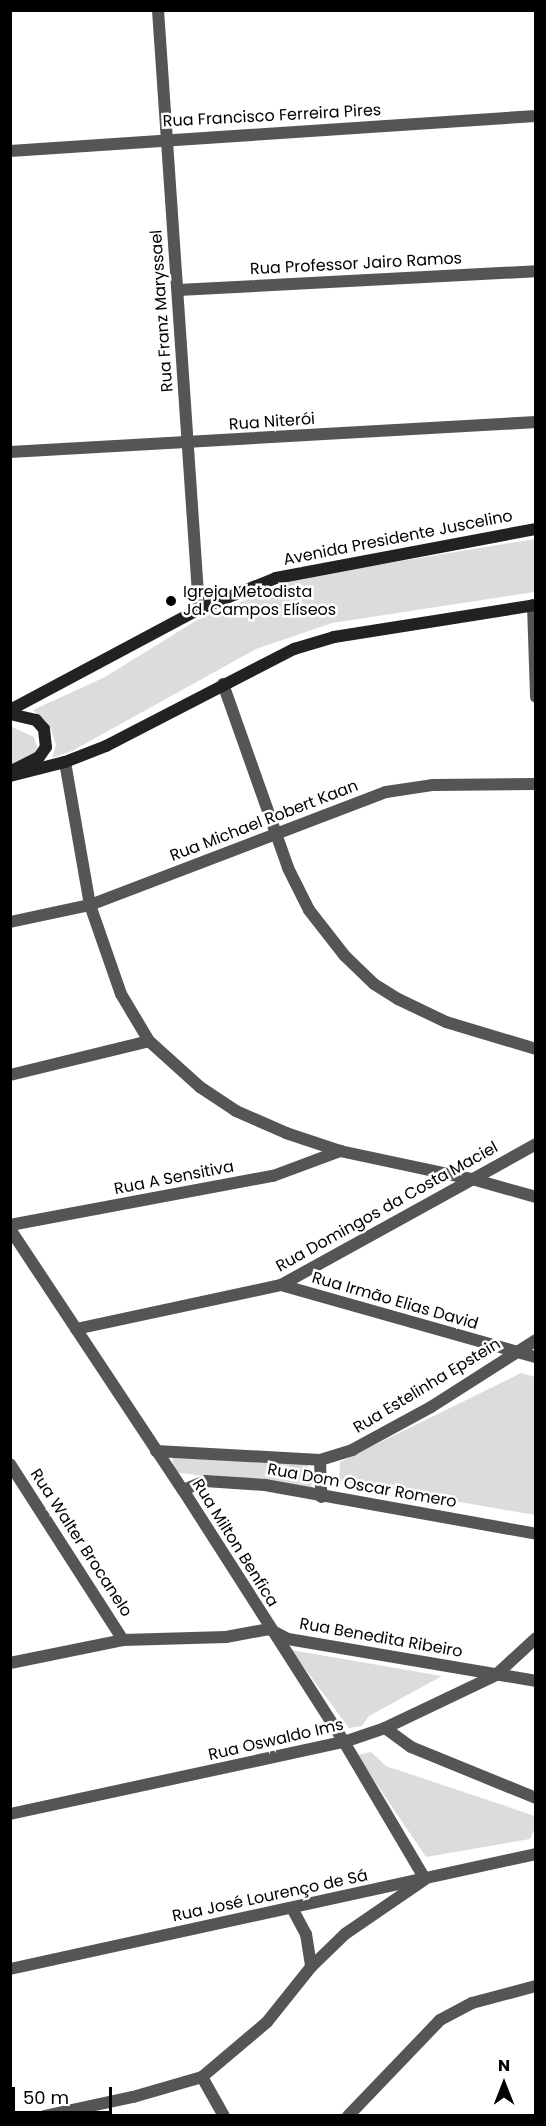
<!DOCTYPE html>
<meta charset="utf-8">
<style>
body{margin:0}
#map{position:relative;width:546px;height:2126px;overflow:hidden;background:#fff;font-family:Poppins,sans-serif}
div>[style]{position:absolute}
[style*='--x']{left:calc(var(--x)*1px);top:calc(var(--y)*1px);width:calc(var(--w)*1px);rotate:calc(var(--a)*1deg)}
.green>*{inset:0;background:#dcdcdc}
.minor>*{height:12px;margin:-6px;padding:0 6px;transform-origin:6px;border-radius:6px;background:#555}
.tertiary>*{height:12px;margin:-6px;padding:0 6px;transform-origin:6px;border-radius:6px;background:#555}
.secondary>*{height:12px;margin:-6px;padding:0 6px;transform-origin:6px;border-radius:6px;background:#222}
.dots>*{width:16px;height:16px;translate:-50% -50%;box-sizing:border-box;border:3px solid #fff;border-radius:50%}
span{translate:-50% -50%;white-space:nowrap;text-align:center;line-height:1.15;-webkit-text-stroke:5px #fff;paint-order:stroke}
.street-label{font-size:16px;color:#000}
.poi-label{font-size:16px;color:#000}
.left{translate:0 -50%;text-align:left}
.frame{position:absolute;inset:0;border:12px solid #000;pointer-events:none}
.north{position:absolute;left:474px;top:2054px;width:60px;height:60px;-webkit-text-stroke:4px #fff;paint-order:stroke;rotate:0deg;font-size:16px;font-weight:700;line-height:24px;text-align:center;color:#000}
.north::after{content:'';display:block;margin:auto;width:21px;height:27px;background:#000;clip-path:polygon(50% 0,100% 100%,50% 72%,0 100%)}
.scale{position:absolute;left:12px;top:2087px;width:100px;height:27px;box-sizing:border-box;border:3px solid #000;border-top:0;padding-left:8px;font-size:18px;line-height:21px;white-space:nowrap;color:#000;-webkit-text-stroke:4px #fff;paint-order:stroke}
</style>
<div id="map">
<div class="green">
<div style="clip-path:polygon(535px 539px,535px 592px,332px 623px,256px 649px,72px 751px,52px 758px,56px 745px,51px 729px,33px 710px,105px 677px,197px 620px,298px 578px)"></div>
<div style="clip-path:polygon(10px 726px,34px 737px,37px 747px,35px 755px,10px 767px)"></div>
<div style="clip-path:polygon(521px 1373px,535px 1377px,535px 1515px,339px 1481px,340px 1462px)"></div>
<div style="clip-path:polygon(172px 1455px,307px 1463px,313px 1491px,174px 1472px)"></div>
<div style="clip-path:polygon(291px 1650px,442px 1676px,369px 1716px,362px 1726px,349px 1728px)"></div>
<div style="clip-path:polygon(371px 1752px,386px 1766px,535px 1816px,535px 1829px,530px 1839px,426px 1857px,357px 1755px)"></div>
</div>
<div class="minor">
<div style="--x:158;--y:10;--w:600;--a:86.08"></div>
<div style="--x:10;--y:151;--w:527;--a:-3.81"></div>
<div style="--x:178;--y:290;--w:359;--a:-3"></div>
<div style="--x:10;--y:452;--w:527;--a:-3.26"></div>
<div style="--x:533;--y:605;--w:92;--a:88.1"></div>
<div style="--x:223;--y:684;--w:195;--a:70.5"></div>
<div style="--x:288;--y:868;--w:47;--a:63.4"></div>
<div style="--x:309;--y:910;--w:58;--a:52"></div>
<div style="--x:345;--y:956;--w:40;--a:44"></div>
<div style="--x:374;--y:984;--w:28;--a:32"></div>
<div style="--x:398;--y:999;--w:53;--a:25.6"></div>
<div style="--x:446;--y:1022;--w:94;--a:16.7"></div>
<div style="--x:65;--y:762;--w:145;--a:80.1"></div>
<div style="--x:90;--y:905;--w:94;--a:70.8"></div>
<div style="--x:121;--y:994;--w:55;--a:59.2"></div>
<div style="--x:149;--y:1041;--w:69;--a:42"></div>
<div style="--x:200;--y:1087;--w:43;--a:33.7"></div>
<div style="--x:236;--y:1111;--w:55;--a:23.7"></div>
<div style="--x:286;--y:1133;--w:57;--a:18.4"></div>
<div style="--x:340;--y:1151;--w:135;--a:12"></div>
<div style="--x:472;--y:1179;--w:66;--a:15.7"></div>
<div style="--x:10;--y:922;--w:82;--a:-12"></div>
<div style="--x:90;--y:905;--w:317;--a:-20.9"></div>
<div style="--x:386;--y:792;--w:48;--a:-8.5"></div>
<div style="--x:433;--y:785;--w:103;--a:-0.6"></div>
<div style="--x:10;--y:1075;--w:143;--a:-13.7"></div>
<div style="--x:10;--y:1225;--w:268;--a:-10.6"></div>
<div style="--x:273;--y:1176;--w:72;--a:-20.5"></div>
<div style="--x:281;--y:1285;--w:265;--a:15.8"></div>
<div style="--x:76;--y:1329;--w:210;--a:-12.1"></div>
<div style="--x:281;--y:1285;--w:291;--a:-28.9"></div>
<div style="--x:156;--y:1451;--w:164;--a:3.1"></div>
<div style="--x:320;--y:1460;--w:34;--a:-17"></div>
<div style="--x:352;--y:1450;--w:90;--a:-28.6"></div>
<div style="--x:431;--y:1407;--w:125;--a:-32.5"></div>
<div style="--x:320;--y:1460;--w:37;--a:88"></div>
<div style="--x:10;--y:1464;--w:209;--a:57.3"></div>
<div style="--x:183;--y:1490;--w:24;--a:-22"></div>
<div style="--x:205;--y:1481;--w:60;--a:3.8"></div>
<div style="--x:265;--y:1485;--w:275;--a:10.2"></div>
<div style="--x:10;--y:1663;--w:115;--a:-11.5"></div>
<div style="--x:123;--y:1640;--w:103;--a:-1.7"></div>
<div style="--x:226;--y:1637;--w:44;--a:-10.5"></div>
<div style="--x:269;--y:1629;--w:21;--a:28"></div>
<div style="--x:288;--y:1639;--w:252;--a:9.6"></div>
<div style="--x:385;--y:1728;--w:32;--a:36"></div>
<div style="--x:411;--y:1747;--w:135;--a:22.2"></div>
<div style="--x:10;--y:1814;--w:342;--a:-12.2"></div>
<div style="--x:344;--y:1742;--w:43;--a:-18.9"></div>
<div style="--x:385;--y:1728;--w:123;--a:-25.5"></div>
<div style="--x:496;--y:1675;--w:54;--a:-42.8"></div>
<div style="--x:292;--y:1908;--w:30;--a:62"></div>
<div style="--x:306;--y:1934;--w:33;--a:81"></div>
<div style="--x:202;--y:2077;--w:45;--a:60.6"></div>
<div style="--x:44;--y:2116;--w:91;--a:-12.1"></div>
<div style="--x:133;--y:2097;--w:72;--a:-16.2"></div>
<div style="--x:202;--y:2077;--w:85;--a:-40.2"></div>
<div style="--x:267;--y:2022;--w:70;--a:-51.3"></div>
<div style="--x:311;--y:1967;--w:47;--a:-44.1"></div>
<div style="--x:345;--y:1934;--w:96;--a:-34.4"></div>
<div style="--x:348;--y:2116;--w:133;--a:-46.2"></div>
<div style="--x:440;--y:2020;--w:36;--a:-28"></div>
<div style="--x:472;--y:2003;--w:66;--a:-14.9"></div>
</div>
<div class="tertiary">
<div style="--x:10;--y:1229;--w:313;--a:56.5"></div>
<div style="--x:183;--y:1490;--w:299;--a:57.4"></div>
<div style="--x:344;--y:1742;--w:159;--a:59.4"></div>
<div style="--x:10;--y:1969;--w:538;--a:-12.33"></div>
</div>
<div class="secondary">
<div style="--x:10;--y:710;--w:214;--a:-28.1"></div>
<div style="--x:199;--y:609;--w:83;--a:-21.9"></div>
<div style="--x:276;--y:578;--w:265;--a:-10.7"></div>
<div style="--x:10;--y:714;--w:27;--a:13"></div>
<div style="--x:36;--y:720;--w:12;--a:48"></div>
<div style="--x:44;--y:729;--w:18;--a:84"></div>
<div style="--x:46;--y:747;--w:12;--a:125"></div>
<div style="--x:39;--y:757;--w:28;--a:153"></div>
<div style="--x:10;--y:776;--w:57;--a:-14.3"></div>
<div style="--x:65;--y:762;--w:44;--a:-21.3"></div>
<div style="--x:106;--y:746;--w:212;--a:-27.3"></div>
<div style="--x:294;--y:649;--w:42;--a:-16.7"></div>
<div style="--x:334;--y:637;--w:205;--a:-9"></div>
</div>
<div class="dots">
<div style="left:171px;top:601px;background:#000"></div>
</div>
<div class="street-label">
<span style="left:272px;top:116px;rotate:-3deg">Rua Francisco Ferreira Pires</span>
<span style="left:356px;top:264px;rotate:-3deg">Rua Professor Jairo Ramos</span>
<span style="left:162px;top:311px;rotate:-94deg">Rua Franz Maryssael</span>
<span style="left:272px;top:422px;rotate:-4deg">Rua Niterói</span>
<span style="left:398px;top:538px;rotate:-11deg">Avenida Presidente Juscelino</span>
<span style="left:264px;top:821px;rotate:-21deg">Rua Michael Robert Kaan</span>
<span style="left:174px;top:1178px;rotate:-11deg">Rua A Sensitiva</span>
<span style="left:387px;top:1207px;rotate:-29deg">Rua Domingos da Costa Maciel</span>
<span style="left:395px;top:1301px;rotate:16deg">Rua Irmão Elias David</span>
<span style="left:427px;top:1386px;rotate:-31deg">Rua Estelinha Epstein</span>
<span style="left:362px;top:1486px;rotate:10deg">Rua Dom Oscar Romero</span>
<span style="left:81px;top:1543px;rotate:57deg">Rua Walter Brocanelo</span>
<span style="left:235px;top:1543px;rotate:58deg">Rua Milton Benfica</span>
<span style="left:381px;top:1638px;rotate:10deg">Rua Benedita Ribeiro</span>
<span style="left:276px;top:1740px;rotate:-13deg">Rua Oswaldo Ims</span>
<span style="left:270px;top:1896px;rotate:-12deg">Rua José Lourenço de Sá</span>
</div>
<div class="poi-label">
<span class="left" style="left:183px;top:601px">Igreja Metodista<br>Jd. Campos Elíseos</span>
</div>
<div class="frame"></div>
<div class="north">N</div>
<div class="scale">50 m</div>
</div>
